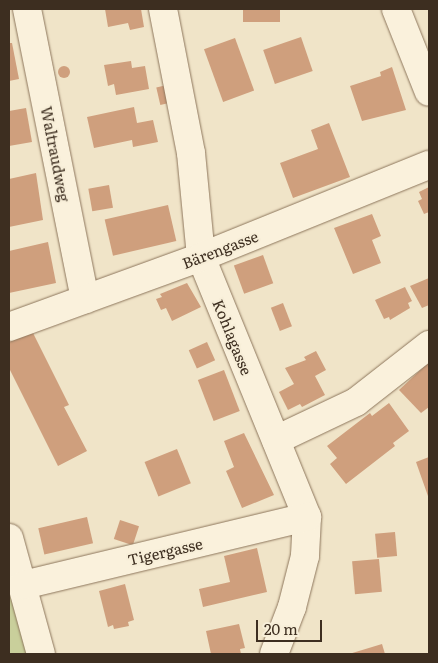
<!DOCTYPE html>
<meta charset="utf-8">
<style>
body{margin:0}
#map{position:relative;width:438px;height:663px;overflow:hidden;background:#f0e4c8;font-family:Literata,serif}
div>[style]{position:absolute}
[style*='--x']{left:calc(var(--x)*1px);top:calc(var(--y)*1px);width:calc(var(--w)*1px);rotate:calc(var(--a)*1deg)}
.green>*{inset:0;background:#c9cf9b}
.building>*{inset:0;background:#cf9f7d;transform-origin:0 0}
.round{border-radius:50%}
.roads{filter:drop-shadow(0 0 1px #8d765c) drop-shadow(0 0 1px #8d765c)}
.minor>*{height:28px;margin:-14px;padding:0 14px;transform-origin:14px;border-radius:14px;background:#faf1dc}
span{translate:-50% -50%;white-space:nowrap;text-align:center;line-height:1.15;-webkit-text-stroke:4px #f7eed8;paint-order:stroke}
.street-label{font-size:15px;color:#3d2e20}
.frame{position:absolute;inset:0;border:10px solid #3d2e20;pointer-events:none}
.scale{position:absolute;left:256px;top:620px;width:66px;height:22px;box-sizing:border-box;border:2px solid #3d2e20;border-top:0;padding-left:6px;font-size:15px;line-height:18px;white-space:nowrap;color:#3d2e20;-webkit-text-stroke:4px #f7eed8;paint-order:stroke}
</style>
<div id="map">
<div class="green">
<div style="clip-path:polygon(9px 589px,28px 654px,9px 654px)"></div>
</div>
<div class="building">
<div style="clip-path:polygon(105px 9px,141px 9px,144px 27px,130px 30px,128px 23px,108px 27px)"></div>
<div style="left:243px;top:9px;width:37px;height:13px"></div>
<div style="left:301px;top:37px;width:36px;height:40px;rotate:71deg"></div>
<div style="left:235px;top:38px;width:56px;height:33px;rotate:70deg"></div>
<div style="clip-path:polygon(9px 43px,12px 43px,19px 79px,9px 81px)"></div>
<div style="clip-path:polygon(131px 61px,132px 68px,145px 66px,149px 89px,116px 95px,114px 84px,108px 86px,104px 65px)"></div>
<div class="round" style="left:58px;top:66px;width:12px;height:12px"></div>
<div style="clip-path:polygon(392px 67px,406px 110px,362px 121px,350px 86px,381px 76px,380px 72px)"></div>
<div style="left:167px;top:85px;width:18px;height:11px;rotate:77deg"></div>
<div style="clip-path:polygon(134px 107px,137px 123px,153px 120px,158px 142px,133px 147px,132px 140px,94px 148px,87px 117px)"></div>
<div style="clip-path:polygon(26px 108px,32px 142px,9px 146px,9px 111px)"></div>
<div style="clip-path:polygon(329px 123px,350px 177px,293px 198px,280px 163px,318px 149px,311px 130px)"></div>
<div style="clip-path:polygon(36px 173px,43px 220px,9px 227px,9px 179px)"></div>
<div style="left:109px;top:185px;width:23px;height:21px;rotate:80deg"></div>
<div style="clip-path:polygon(429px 187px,429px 212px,424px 214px,418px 201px,422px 199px,419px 192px)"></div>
<div style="left:168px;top:205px;width:37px;height:65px;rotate:77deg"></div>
<div style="clip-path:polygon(372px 214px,381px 236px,372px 240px,381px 263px,353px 274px,334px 228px)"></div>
<div style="clip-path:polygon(48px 242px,56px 283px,9px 293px,9px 251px)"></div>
<div style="left:263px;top:255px;width:30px;height:31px;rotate:70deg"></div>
<div style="clip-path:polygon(429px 278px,429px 305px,422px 308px,410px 286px)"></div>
<div style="clip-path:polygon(187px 283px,201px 307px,172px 321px,166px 308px,161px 310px,156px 299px,162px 297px,160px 294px)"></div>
<div style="clip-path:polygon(405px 287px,412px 301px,408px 303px,410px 308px,390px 320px,389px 317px,384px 319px,375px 300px)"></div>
<div style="left:283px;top:303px;width:25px;height:13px;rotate:69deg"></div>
<div style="clip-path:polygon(31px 329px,69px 405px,64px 407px,87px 451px,58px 466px,9px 368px,9px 340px)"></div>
<div style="left:207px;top:342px;width:20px;height:20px;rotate:66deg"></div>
<div style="clip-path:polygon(316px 351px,326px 370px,315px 376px,325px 395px,302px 407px,300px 404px,288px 410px,279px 392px,294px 384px,285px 368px,306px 360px,304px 357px)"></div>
<div style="clip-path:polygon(429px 362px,429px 407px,421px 413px,399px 390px)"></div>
<div style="left:224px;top:370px;width:44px;height:28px;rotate:69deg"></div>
<div style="clip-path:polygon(389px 403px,409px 431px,393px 443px,395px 446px,346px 484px,330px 464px,337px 458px,327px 446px,370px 413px,372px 416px)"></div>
<div style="clip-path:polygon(244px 433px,274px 495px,242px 508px,226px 471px,234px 467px,224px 441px)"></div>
<div style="left:177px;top:449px;width:37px;height:35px;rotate:68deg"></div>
<div style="clip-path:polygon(429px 457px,429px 499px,416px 462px)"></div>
<div style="left:87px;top:517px;width:27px;height:50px;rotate:77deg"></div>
<div style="left:120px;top:520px;width:20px;height:20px;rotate:18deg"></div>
<div style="left:395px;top:532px;width:24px;height:20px;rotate:85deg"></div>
<div style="clip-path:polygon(257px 548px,267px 592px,203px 607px,199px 589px,230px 582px,224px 556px)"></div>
<div style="left:379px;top:559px;width:33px;height:27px;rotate:85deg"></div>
<div style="clip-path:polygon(125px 584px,134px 620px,128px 622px,129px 626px,114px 629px,113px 625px,108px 627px,99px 591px)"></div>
<div style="clip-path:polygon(239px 624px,245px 648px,240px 649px,241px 654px,211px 654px,206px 631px)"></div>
<div style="clip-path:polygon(382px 644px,385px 654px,349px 654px)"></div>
</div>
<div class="roads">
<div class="minor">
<div style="--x:27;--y:9;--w:296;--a:78.7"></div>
<div style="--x:163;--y:9;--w:147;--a:79"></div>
<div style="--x:191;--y:153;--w:104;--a:84.5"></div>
<div style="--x:201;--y:257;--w:281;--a:67.8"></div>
<div style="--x:307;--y:517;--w:39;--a:93"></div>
<div style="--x:305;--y:556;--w:53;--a:104.3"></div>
<div style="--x:292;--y:607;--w:50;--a:111"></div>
<div style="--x:396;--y:9;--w:89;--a:68.3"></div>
<div style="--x:9;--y:327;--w:204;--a:-20"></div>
<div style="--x:201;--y:257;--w:246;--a:-22"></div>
<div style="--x:276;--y:440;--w:89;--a:-25.4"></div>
<div style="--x:356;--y:402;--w:93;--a:-38"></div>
<div style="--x:9;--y:538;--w:120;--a:74.6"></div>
<div style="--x:23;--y:585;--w:292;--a:-13.5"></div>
</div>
</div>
<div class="street-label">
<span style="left:56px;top:154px;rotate:79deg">Waltraudweg</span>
<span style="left:220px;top:249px;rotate:-21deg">Bärengasse</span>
<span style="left:233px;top:337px;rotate:68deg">Kohlagasse</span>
<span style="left:165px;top:551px;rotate:-13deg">Tigergasse</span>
</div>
<div class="frame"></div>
<div class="scale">20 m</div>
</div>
